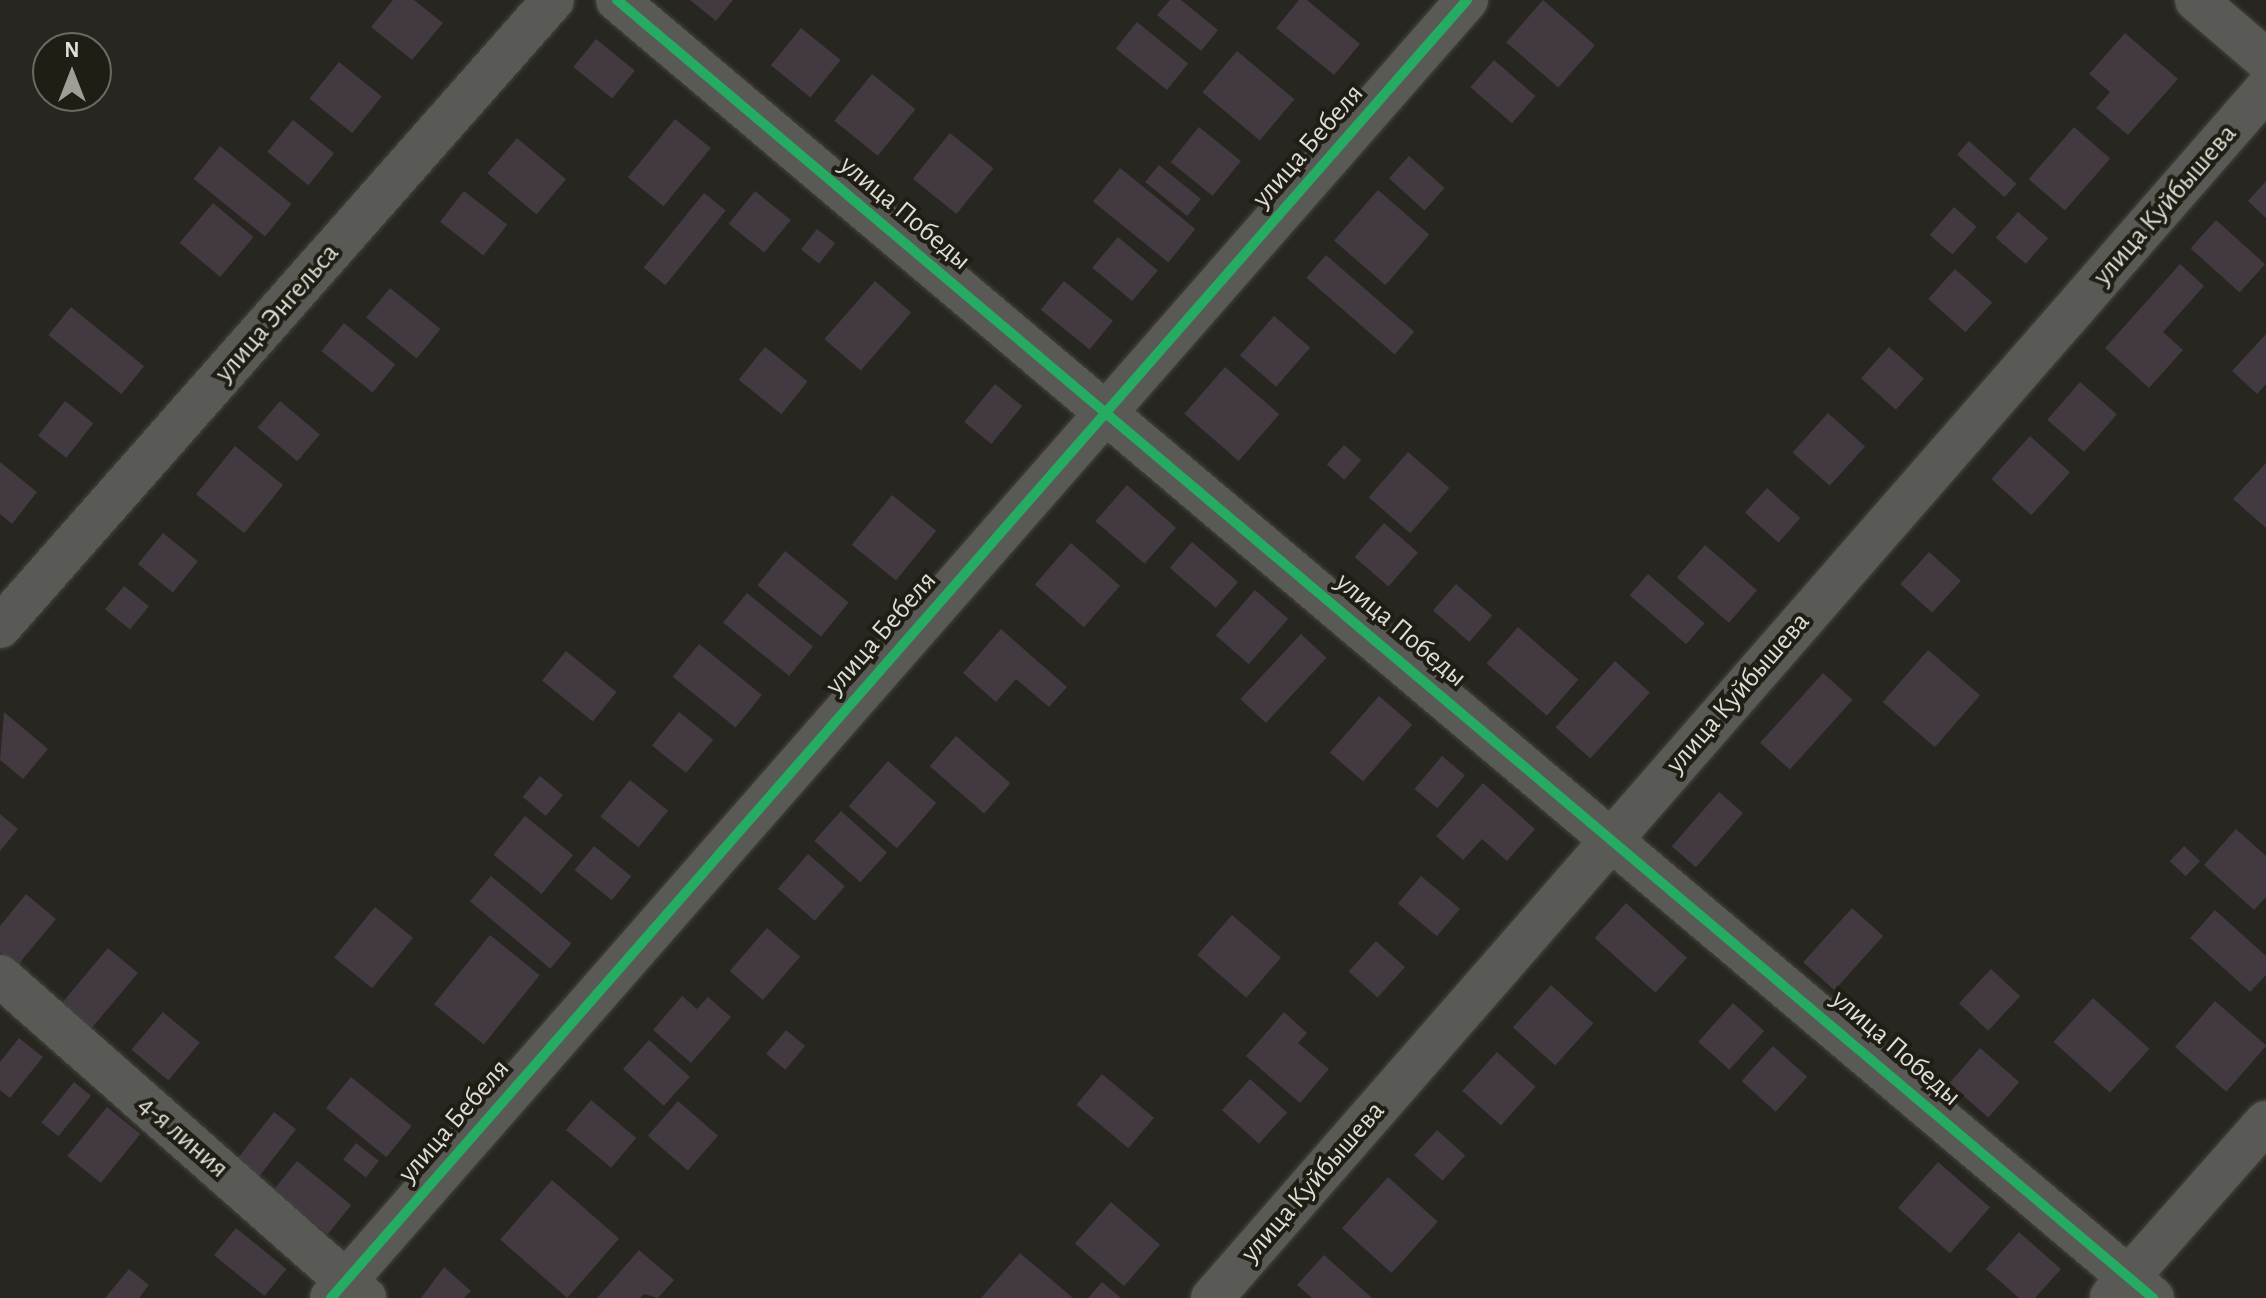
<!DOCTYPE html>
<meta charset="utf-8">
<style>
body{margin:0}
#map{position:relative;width:2266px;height:1298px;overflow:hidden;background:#272620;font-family:"Alegreya Sans",sans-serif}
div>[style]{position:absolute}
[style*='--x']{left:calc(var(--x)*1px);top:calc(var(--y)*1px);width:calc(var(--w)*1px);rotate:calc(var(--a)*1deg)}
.building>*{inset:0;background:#423941;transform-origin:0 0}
.roads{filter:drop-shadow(0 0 2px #44443f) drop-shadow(0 0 2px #44443f)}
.minor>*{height:42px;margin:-21px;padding:0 21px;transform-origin:21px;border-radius:21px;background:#595955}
.cycleway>*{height:10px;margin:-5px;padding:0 5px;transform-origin:5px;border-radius:5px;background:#26ab63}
span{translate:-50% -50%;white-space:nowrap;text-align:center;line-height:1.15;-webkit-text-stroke:8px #201e14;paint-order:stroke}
.street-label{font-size:28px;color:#deddd6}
.north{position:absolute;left:32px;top:32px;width:80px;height:80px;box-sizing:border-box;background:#201e14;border:2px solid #6c6a62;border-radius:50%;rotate:0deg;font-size:22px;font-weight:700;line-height:32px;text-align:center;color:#deddd6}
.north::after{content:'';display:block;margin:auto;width:28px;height:36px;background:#9e9d96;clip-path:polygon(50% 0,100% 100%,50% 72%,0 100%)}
</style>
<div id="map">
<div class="building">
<div style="clip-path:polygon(393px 0,414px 0,443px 23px,412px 60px,371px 27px)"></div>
<div style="clip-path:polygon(690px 0,733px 0,716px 21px)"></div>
<div style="clip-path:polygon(1170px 0,1181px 0,1218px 30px,1201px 51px,1157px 15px)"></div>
<div style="clip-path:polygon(1299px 0,1307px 0,1360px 44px,1334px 75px,1276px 28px)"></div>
<div style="left:1543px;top:0;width:69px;height:56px;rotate:41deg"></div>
<div style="left:1137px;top:22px;width:66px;height:34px;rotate:39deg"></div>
<div style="left:801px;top:28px;width:51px;height:48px;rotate:39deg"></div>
<div style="clip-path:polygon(2125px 33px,2178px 79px,2128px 135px,2096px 108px,2110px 92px,2089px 74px)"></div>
<div style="left:596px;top:39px;width:50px;height:36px;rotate:39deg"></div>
<div style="left:1237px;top:51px;width:75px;height:54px;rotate:40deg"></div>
<div style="left:1494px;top:60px;width:55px;height:36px;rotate:41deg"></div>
<div style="left:339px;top:62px;width:55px;height:47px;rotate:39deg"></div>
<div style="left:872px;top:74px;width:56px;height:60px;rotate:39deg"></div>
<div style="left:675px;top:119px;width:46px;height:75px;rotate:39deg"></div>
<div style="left:293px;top:120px;width:53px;height:41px;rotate:39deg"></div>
<div style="left:1199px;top:127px;width:54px;height:45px;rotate:39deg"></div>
<div style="left:2074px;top:127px;width:48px;height:69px;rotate:41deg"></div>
<div style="left:950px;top:133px;width:56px;height:59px;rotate:39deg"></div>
<div style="left:517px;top:138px;width:64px;height:46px;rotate:40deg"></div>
<div style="left:1969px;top:141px;width:64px;height:18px;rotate:42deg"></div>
<div style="left:220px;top:146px;width:92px;height:42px;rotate:39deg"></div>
<div style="left:1409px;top:156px;width:48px;height:30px;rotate:42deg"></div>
<div style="left:1159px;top:165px;width:54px;height:22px;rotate:39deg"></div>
<div style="left:1120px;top:168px;width:97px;height:43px;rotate:39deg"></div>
<div style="clip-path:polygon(2266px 181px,2266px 218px,2248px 201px)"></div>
<div style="left:1378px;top:190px;width:68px;height:67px;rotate:41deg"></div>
<div style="left:464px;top:191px;width:55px;height:39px;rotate:38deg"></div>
<div style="left:755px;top:191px;width:46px;height:42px;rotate:39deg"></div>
<div style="left:704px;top:193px;width:28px;height:96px;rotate:39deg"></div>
<div style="left:213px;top:203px;width:53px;height:52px;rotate:40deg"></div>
<div style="left:1954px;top:207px;width:30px;height:37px;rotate:41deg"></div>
<div style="left:2018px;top:212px;width:40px;height:34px;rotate:41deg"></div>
<div style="left:2216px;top:220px;width:66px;height:38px;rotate:42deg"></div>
<div style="left:817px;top:229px;width:23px;height:26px;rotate:38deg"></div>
<div style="left:1118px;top:237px;width:52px;height:40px;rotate:40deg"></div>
<div style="left:1326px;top:255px;width:117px;height:30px;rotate:41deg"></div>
<div style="clip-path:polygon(2180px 264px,2204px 286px,2163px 332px,2183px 350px,2149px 388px,2105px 348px)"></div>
<div style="left:1955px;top:269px;width:50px;height:40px;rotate:42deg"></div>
<div style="left:875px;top:281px;width:48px;height:77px;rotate:41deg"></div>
<div style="left:1064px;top:281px;width:63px;height:37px;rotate:39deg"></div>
<div style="left:390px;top:288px;width:65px;height:38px;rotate:39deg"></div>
<div style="left:71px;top:307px;width:94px;height:36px;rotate:39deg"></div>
<div style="left:1274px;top:316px;width:48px;height:52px;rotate:41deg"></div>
<div style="left:344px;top:323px;width:66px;height:36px;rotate:39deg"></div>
<div style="clip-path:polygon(2266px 334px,2266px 384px,2257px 394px,2232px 371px)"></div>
<div style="left:765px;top:347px;width:55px;height:42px;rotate:39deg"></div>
<div style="left:1889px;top:347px;width:47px;height:42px;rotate:42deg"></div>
<div style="left:1225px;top:367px;width:72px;height:62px;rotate:41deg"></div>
<div style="left:2080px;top:382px;width:49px;height:50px;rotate:41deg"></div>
<div style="left:995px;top:384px;width:35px;height:49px;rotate:39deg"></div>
<div style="left:65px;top:401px;width:36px;height:44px;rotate:38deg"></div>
<div style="left:280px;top:401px;width:52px;height:35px;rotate:40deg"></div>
<div style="left:1828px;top:413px;width:50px;height:53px;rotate:42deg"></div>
<div style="left:2030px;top:436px;width:54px;height:58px;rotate:42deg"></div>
<div style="left:1344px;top:445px;width:23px;height:26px;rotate:41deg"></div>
<div style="left:235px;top:446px;width:62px;height:62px;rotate:39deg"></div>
<div style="left:1408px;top:452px;width:55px;height:60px;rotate:41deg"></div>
<div style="clip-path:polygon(0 462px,37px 492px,12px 524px,0 514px)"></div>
<div style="clip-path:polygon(2266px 463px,2266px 528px,2233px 499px)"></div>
<div style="left:1127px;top:485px;width:65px;height:48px;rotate:41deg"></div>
<div style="left:1767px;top:488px;width:45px;height:33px;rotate:42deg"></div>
<div style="left:892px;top:495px;width:57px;height:64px;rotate:39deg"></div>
<div style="left:1384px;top:523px;width:45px;height:45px;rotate:41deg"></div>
<div style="left:163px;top:533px;width:45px;height:40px;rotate:39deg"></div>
<div style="left:1192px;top:542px;width:61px;height:34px;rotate:41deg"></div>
<div style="left:1071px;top:543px;width:65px;height:55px;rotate:41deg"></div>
<div style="left:1705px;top:545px;width:69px;height:43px;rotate:41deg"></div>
<div style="left:785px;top:551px;width:82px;height:44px;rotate:39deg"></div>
<div style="left:1929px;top:552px;width:43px;height:43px;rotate:42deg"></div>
<div style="left:1648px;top:574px;width:75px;height:28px;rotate:41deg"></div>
<div style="left:1456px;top:584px;width:48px;height:35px;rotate:41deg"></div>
<div style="left:124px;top:586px;width:32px;height:30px;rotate:39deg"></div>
<div style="left:1255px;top:590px;width:44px;height:60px;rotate:41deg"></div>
<div style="left:747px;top:593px;width:85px;height:38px;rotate:39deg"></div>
<div style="left:1518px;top:627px;width:80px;height:48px;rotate:41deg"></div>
<div style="clip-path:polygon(1001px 629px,1067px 687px,1049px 707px,1016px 679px,996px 702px,963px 673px)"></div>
<div style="left:1301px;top:634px;width:35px;height:89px;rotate:43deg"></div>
<div style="left:699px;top:644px;width:81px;height:42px;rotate:39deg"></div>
<div style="left:1928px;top:650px;width:69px;height:69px;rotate:41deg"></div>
<div style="left:566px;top:651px;width:65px;height:38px;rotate:39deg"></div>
<div style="left:1615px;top:661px;width:47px;height:89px;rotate:42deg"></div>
<div style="left:1823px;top:673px;width:40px;height:94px;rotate:42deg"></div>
<div style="left:1379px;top:696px;width:44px;height:75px;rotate:41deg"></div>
<div style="clip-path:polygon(4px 712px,48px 749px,23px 779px,0 760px)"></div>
<div style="left:679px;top:712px;width:44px;height:43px;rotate:39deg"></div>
<div style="left:956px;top:736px;width:72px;height:40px;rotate:41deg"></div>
<div style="left:1442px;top:756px;width:30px;height:43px;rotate:40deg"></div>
<div style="left:888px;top:761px;width:64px;height:60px;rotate:41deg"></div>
<div style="left:540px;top:776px;width:30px;height:27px;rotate:40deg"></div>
<div style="left:630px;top:780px;width:49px;height:47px;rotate:39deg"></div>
<div style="clip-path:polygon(1483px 783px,1535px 829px,1507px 861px,1482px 839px,1463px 860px,1436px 836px)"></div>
<div style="left:1719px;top:792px;width:32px;height:72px;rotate:41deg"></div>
<div style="left:841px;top:811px;width:62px;height:40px;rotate:42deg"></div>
<div style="clip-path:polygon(0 814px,18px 829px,0 851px)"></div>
<div style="left:525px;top:816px;width:62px;height:50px;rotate:39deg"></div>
<div style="clip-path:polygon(2236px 829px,2266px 856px,2266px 897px,2254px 910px,2204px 865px)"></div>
<div style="left:594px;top:846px;width:48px;height:31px;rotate:39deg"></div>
<div style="left:2184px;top:846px;width:22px;height:21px;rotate:43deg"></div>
<div style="left:808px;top:854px;width:49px;height:46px;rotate:41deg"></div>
<div style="left:491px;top:876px;width:105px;height:33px;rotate:40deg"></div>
<div style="left:1421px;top:876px;width:51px;height:36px;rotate:40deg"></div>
<div style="clip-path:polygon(26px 894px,56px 919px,17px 966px,0 952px,0 926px)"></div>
<div style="left:1626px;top:903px;width:82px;height:47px;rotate:42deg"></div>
<div style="left:375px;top:907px;width:49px;height:65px;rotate:39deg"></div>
<div style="left:1852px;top:908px;width:42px;height:73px;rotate:42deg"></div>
<div style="clip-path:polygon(2215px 910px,2266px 956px,2266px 975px,2250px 992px,2190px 938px)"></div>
<div style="left:1232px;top:915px;width:65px;height:53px;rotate:41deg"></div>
<div style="left:767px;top:928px;width:44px;height:57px;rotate:41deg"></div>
<div style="left:490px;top:935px;width:64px;height:89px;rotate:39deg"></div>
<div style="left:1376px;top:941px;width:39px;height:41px;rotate:42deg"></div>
<div style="left:108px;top:948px;width:39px;height:77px;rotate:40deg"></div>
<div style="left:1991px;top:969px;width:40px;height:47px;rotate:43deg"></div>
<div style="left:1551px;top:985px;width:57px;height:57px;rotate:42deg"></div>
<div style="clip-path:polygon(682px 996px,697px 1009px,708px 997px,731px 1017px,691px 1063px,653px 1030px)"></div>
<div style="left:2093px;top:998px;width:76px;height:59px;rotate:42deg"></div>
<div style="left:2215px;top:1001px;width:68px;height:61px;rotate:41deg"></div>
<div style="left:1733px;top:1003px;width:42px;height:52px;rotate:42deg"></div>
<div style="left:163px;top:1012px;width:48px;height:49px;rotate:40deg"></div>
<div style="clip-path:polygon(1284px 1012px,1307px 1033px,1298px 1043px,1329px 1069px,1300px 1103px,1246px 1056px)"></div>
<div style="left:786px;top:1030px;width:25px;height:31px;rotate:40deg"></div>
<div style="clip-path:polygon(19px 1038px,43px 1057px,10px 1098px,0 1090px,0 1062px)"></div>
<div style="left:649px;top:1040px;width:55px;height:39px;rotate:42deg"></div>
<div style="left:1773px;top:1046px;width:46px;height:47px;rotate:42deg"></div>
<div style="left:1980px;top:1048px;width:52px;height:47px;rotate:41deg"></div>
<div style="left:1497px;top:1052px;width:52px;height:52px;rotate:42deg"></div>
<div style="left:1102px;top:1074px;width:68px;height:40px;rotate:40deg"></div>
<div style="left:351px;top:1077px;width:78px;height:40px;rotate:39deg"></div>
<div style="left:1250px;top:1079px;width:50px;height:42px;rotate:42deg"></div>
<div style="left:74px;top:1082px;width:22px;height:52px;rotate:39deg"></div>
<div style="left:591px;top:1100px;width:59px;height:39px;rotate:40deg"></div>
<div style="left:678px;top:1101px;width:53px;height:46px;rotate:41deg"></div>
<div style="left:107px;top:1107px;width:43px;height:63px;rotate:39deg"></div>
<div style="left:274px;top:1112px;width:28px;height:61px;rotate:38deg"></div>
<div style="left:1437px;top:1130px;width:38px;height:34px;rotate:42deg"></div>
<div style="left:356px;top:1143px;width:29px;height:21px;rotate:38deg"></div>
<div style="left:297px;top:1161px;width:70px;height:38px;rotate:39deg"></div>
<div style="left:1938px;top:1162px;width:69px;height:61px;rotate:41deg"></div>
<div style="left:1388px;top:1177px;width:67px;height:69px;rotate:42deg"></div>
<div style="left:552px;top:1180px;width:89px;height:79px;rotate:41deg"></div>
<div style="left:1111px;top:1202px;width:65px;height:55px;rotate:41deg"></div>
<div style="left:236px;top:1228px;width:65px;height:35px;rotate:39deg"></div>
<div style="clip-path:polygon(2019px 1232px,2061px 1269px,2035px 1298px,2019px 1298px,1986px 1269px)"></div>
<div style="clip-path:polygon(639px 1250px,674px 1280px,658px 1298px,644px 1294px,640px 1298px,597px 1298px)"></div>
<div style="clip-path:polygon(1020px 1253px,1073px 1298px,981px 1298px)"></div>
<div style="clip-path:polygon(1324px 1255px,1372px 1298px,1312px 1298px,1297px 1285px)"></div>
<div style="clip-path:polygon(444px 1267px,471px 1291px,464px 1298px,421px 1298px)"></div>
<div style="clip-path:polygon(129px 1269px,149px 1285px,139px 1298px,105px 1298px)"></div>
<div style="clip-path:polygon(1102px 1282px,1121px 1298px,1088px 1298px)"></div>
</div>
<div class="roads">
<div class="minor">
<div style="--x:617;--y:0;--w:2011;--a:40.2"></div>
<div style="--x:2196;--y:0;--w:92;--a:40.6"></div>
<div style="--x:0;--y:627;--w:836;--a:-48.59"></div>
<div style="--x:0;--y:976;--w:487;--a:41.4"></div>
<div style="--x:2111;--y:1297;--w:234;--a:-48.5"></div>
<div style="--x:331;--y:1298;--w:1725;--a:-48.81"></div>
<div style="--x:1212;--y:1298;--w:1604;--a:-48.92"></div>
</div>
</div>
<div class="cycleway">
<div style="--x:617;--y:0;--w:2011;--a:40.2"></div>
<div style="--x:331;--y:1298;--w:1725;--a:-48.81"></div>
</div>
<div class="street-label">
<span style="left:1308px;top:146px;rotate:-49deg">улица Бебеля</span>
<span style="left:2165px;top:205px;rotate:-49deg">улица Куйбышева</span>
<span style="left:905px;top:213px;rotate:40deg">улица Победы</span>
<span style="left:277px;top:313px;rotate:-49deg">улица Энгельса</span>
<span style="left:1401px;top:630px;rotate:40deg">улица Победы</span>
<span style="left:881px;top:633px;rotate:-49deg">улица Бебеля</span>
<span style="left:1738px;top:693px;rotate:-49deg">улица Куйбышева</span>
<span style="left:1896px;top:1048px;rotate:41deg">улица Победы</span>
<span style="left:454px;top:1121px;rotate:-49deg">улица Бебеля</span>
<span style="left:183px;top:1137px;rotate:41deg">4-я линия</span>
<span style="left:1313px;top:1182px;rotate:-49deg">улица Куйбышева</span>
</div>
<div class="north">N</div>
</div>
